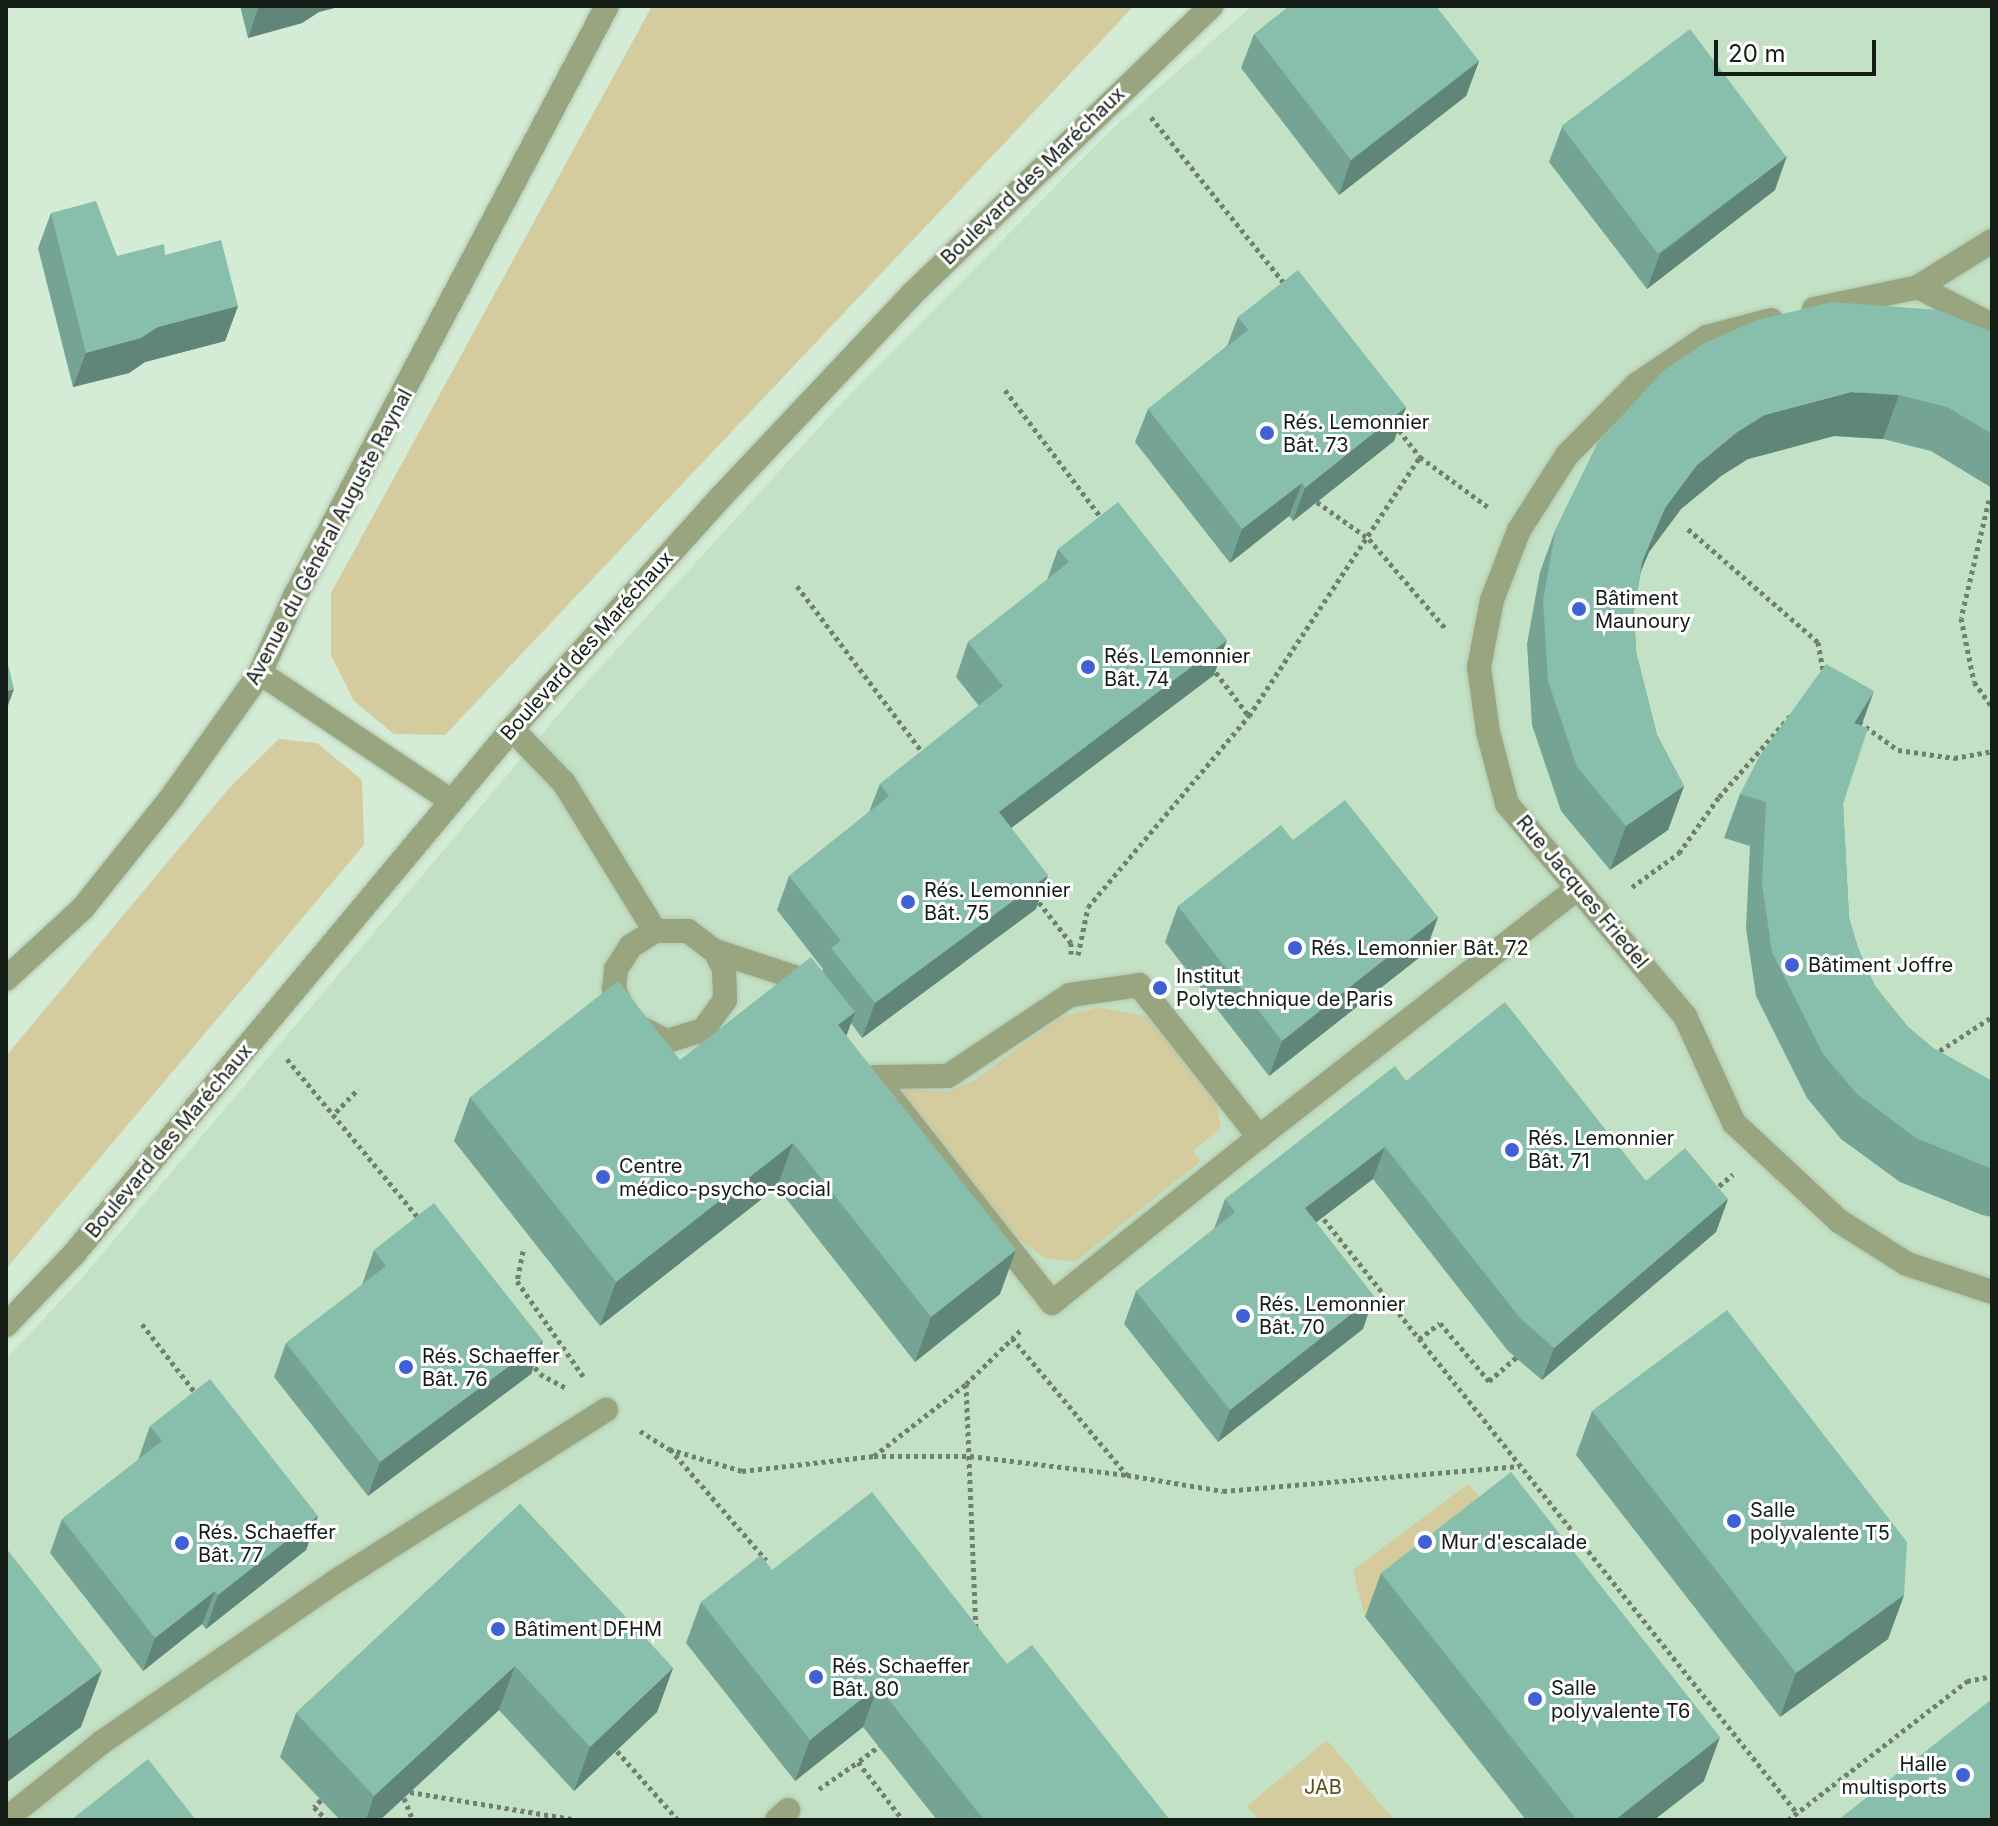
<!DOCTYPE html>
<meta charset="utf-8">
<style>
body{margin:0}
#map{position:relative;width:1998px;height:1826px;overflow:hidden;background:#d4ecd5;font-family:Inter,sans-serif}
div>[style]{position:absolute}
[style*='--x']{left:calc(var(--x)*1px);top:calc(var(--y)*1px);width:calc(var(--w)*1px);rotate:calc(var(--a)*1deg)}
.built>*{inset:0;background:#c3e2c5}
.green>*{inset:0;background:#d4cc9e}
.path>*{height:5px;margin-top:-2.5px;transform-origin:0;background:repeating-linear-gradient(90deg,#6f8070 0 4px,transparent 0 8px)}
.roads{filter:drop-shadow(0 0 2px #b1c7b2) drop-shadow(0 0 2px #b1c7b2)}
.minor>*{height:24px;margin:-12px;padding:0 12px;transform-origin:12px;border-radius:12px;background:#98a57f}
.wall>*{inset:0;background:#75a494}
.shaded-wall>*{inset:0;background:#5f8678}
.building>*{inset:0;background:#88bfac;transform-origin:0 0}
.dots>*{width:22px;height:22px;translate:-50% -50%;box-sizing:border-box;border:4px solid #fff;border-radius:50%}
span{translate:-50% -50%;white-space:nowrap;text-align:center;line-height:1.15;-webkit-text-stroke:6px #fff;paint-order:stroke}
.street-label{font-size:20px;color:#141d15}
.poi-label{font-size:20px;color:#141d15}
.left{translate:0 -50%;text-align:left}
.right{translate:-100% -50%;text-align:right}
.park-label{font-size:20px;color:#5a5019}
.frame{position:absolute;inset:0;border:8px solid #141d15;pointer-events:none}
.scale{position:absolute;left:1714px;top:40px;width:162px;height:36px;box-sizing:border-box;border:4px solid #141d15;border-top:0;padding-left:10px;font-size:24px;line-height:28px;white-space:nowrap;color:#141d15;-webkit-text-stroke:6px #fff;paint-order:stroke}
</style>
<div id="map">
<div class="built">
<div style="clip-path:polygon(1252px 6px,1992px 6px,1992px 1820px,6px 1820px,6px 1359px,80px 1280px,575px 695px,835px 410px,1113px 128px)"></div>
</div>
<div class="green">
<div style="clip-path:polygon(652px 6px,1134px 6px,445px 735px,394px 734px,354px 701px,331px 655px,331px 593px)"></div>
<div style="clip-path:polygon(279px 739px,317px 743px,362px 780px,364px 845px,6px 1269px,6px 1056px,230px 787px)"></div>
<div style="clip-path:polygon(1099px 1007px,1148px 1017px,1217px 1102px,1221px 1128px,1193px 1151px,1201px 1161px,1075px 1262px,1045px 1258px,1011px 1234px,895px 1087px,946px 1092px,973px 1081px,1061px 1017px)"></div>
<div style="clip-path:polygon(1468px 1484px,1495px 1515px,1365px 1617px,1353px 1570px)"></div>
<div style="clip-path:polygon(1327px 1740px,1394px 1820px,1259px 1820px,1247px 1806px)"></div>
</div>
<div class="path">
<div style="--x:1151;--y:117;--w:218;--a:51.3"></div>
<div style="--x:1005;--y:390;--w:163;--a:53"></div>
<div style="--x:1394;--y:424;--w:42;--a:51.8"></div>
<div style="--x:1420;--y:457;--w:84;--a:36.3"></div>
<div style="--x:1989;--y:500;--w:121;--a:103.3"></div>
<div style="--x:1961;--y:618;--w:65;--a:78.5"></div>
<div style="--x:1974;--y:682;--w:31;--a:54"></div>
<div style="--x:1317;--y:502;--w:64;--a:35.4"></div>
<div style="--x:1369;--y:539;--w:118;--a:49.5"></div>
<div style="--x:1688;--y:529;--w:172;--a:41"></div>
<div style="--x:1818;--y:642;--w:29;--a:80"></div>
<div style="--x:797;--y:586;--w:213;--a:53"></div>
<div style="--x:1211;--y:666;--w:63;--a:52.8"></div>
<div style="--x:1859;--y:722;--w:48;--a:35.7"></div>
<div style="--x:1898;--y:750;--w:57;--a:8.1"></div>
<div style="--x:1954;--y:758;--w:39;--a:-10"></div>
<div style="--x:1632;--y:887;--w:58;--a:-35.9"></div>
<div style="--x:1679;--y:853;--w:69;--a:-54.5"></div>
<div style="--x:1719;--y:797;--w:109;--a:-48.7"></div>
<div style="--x:1034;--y:896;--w:60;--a:51.8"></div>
<div style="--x:1071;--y:943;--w:11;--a:90"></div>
<div style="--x:1078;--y:955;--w:49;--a:-78.2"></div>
<div style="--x:1088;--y:907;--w:250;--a:-49.9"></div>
<div style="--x:1249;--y:716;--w:310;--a:-56.6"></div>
<div style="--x:1933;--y:1055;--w:70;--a:-32.8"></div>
<div style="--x:287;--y:1059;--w:209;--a:50.4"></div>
<div style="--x:336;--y:1112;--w:32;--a:-46"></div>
<div style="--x:1713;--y:1191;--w:26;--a:-40"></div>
<div style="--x:1319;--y:1213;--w:767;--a:51.46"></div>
<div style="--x:523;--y:1251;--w:31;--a:101"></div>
<div style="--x:517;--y:1281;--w:116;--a:55.2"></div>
<div style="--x:142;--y:1324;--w:90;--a:52.2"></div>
<div style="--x:1012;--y:1338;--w:179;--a:50"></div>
<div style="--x:1127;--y:1475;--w:97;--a:9.5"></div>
<div style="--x:1223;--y:1491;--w:298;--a:-4.8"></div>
<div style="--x:1419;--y:1339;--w:26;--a:-37"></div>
<div style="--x:1440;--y:1323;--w:76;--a:49.8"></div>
<div style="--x:1489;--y:1381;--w:40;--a:-41"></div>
<div style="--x:530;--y:1361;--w:16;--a:52"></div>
<div style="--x:540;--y:1374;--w:30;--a:28"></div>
<div style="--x:966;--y:1384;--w:244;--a:87.7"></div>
<div style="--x:640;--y:1431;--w:34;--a:32"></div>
<div style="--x:669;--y:1449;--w:76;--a:16.8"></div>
<div style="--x:742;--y:1471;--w:133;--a:-6.5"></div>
<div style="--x:874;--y:1456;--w:117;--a:-38"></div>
<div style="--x:966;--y:1384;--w:78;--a:-44.5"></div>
<div style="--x:670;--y:1449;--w:147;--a:49.1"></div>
<div style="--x:874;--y:1456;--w:96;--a:0"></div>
<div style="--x:970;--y:1456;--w:157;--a:6.9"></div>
<div style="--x:882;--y:1744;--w:30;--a:143"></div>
<div style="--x:858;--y:1762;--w:73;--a:52.2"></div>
<div style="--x:617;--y:1751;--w:92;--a:48.5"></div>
<div style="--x:819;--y:1789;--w:47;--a:-34.7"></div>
<div style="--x:410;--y:1792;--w:170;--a:9.5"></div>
<div style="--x:404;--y:1798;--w:24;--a:68"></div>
<div style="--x:321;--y:1800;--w:10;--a:135"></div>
<div style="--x:314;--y:1807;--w:18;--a:45"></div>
<div style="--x:1788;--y:1820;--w:227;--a:-37.8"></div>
<div style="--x:1967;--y:1681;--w:25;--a:-11"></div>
</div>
<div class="roads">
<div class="minor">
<div style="--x:1918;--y:287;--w:83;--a:27.2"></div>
<div style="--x:1814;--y:309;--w:106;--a:-11.9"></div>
<div style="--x:1918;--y:287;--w:87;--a:-31.9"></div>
<div style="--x:1771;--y:320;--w:66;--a:165.1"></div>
<div style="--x:1707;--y:337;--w:84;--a:146.1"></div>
<div style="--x:1637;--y:384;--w:100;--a:134.6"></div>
<div style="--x:1567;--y:455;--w:89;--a:122.6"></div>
<div style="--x:1519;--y:530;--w:75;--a:111.1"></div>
<div style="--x:1492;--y:600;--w:68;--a:101"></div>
<div style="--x:1479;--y:667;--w:66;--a:82.1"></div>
<div style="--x:1488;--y:732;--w:74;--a:75.2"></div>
<div style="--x:1507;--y:804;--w:277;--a:50"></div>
<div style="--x:1685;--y:1016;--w:118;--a:65.4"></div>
<div style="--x:1734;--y:1123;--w:144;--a:43"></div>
<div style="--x:1839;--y:1221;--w:80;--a:32.3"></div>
<div style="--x:1907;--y:1264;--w:89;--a:18.2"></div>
<div style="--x:260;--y:673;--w:230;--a:33.8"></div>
<div style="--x:512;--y:729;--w:75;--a:46.1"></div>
<div style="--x:564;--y:783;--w:174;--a:58.4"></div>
<div style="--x:715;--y:951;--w:20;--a:63"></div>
<div style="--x:724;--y:969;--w:31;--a:88"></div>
<div style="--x:725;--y:1000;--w:37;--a:126"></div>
<div style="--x:703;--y:1030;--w:39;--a:163"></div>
<div style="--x:666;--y:1041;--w:44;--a:-152.9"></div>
<div style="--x:627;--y:1021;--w:35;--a:-112"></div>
<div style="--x:614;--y:989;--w:20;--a:-84"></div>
<div style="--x:616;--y:969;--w:27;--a:-57"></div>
<div style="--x:631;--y:946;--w:28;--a:-32"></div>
<div style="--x:655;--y:931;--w:33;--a:0"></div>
<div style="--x:688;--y:931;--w:34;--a:37"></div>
<div style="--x:715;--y:951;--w:83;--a:18.2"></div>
<div style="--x:794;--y:977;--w:24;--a:52"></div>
<div style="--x:6;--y:979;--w:105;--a:-42.7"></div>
<div style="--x:83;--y:908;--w:141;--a:-51.3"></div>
<div style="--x:171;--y:798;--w:153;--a:-54.5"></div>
<div style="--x:260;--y:673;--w:85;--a:-65.6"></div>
<div style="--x:295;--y:596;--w:667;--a:-62.13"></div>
<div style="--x:1139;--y:985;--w:194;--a:51.7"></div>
<div style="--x:1259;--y:1137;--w:265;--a:141.3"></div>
<div style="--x:1052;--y:1303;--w:287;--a:-128.1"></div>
<div style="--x:875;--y:1077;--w:73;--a:-0.8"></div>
<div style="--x:948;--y:1076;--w:146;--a:-33.6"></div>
<div style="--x:1070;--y:995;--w:70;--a:-8.2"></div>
<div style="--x:1259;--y:1137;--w:401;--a:-38"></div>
<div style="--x:6;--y:1325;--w:97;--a:-46.3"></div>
<div style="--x:73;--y:1255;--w:685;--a:-50.15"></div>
<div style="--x:512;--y:729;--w:311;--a:-48"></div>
<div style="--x:720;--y:498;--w:279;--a:-46.7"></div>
<div style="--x:911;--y:295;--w:417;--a:-43.9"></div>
<div style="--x:6;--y:1819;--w:123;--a:-38.7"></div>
<div style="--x:102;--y:1742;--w:290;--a:-34.5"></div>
<div style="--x:341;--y:1578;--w:314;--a:-32.4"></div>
<div style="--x:777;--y:1820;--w:15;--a:-42"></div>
</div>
</div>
<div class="wall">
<div style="clip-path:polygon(240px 6px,342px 6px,319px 12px,302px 23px,248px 38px)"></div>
<div style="clip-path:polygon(1254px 34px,1479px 61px,1466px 96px,1339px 195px,1241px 68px)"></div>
<div style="clip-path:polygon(1562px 127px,1775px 190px,1647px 289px,1549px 162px)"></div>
<div style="clip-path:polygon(51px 213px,117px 256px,165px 255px,238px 306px,225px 341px,145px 362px,129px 373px,73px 387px,38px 248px)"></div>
<div style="clip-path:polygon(1238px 317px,1406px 407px,1394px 441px,1293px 521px,1289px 516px,1230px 563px,1135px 442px,1148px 409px,1227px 346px)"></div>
<div style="clip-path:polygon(1992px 332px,1992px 488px,1931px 451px,1883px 439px,1834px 436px,1748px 459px,1721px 476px,1681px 509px,1649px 552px,1641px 571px,1634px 611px,1636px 652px,1657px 735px,1684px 786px,1668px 830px,1610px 870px,1561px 811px,1532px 725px,1527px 644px,1540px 572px,1556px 528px)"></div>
<div style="clip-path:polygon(1058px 549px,1214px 675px,1011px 828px,1036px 909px,862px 1038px,851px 1023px,846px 1036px,1000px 1294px,915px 1362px,777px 1187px,600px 1326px,454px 1141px,470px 1097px,680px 1060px,822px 972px,823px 969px,777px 910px,789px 876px,869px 812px,880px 784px,979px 706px,956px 677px,968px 642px,1047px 580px)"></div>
<div style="clip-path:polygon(1861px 725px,1843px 804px,1849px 918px,1858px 948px,1875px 986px,1908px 1027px,1933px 1048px,1992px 1081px,1992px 1217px,1982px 1215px,1900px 1182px,1841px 1139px,1807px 1098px,1756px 996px,1746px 928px,1750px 846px,1724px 838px,1740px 794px)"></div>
<div style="clip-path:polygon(1293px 840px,1438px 917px,1425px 953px,1269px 1076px,1165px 942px,1178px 906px)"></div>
<div style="clip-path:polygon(1406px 1081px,1646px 1181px,1728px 1199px,1716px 1232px,1542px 1380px,1508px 1351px,1373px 1179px,1316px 1222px,1363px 1329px,1218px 1442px,1124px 1324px,1136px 1291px,1214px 1229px,1225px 1199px)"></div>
<div style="clip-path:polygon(374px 1250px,543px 1341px,531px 1374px,368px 1496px,274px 1377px,286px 1343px,362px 1285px)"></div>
<div style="clip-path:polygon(1592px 1411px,1904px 1595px,1888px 1639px,1780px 1717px,1576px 1455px)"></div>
<div style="clip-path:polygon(150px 1426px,318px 1516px,306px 1550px,206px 1629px,202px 1624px,143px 1671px,50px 1553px,62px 1519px,138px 1460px)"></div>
<div style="clip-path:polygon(520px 1504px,673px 1668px,657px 1712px,574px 1791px,499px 1710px,380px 1820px,340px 1820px,280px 1757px,296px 1713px)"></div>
<div style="clip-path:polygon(772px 1570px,1007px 1664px,1170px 1820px,937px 1820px,863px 1727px,795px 1781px,686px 1643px,701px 1602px)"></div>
<div style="clip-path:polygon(1381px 1573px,1704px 1781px,1654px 1820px,1526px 1820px,1365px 1617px)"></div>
</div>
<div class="shaded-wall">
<div style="clip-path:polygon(259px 6px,342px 6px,319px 12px,302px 23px,248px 38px)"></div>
<div style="clip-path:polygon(1479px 61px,1466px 96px,1339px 195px,1351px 160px)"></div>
<div style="clip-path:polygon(1787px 156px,1775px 190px,1647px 289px,1660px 254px)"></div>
<div style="clip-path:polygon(238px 306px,225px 341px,145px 362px,129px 373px,73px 387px,86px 353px,158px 327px)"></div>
<div style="clip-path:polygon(1851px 392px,1899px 395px,1883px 439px,1834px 436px,1748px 459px,1721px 476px,1681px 509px,1649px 552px,1626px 606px,1642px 562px,1665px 508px,1697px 465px,1737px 432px,1764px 415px)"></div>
<div style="clip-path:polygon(1406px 407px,1394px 441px,1293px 521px,1305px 488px)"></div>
<div style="clip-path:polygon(1302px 483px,1289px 516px,1230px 563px,1242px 529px)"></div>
<div style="clip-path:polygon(1227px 640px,1214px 675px,986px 847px,999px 812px)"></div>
<div style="clip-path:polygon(14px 689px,6px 711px,6px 691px)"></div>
<div style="clip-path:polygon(1874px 691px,1858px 735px,1854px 723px)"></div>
<div style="clip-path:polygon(1684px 786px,1668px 830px,1610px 870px,1626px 826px)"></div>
<div style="clip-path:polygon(1048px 875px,1036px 909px,862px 1038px,875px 1003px)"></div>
<div style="clip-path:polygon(1438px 917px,1425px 953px,1269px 1076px,1282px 1041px)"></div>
<div style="clip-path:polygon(855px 1012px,839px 1056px,838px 1025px)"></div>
<div style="clip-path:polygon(793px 1143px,777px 1187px,600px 1326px,616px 1282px)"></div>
<div style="clip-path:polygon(1385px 1147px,1373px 1179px,1293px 1240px,1305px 1208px)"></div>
<div style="clip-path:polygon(1728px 1199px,1716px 1232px,1542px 1380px,1554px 1348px)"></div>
<div style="clip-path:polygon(1016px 1250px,1000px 1294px,915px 1362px,931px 1317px)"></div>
<div style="clip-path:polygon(1374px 1296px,1363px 1329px,1218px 1442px,1230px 1410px)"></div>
<div style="clip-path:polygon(543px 1341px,531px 1374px,368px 1496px,380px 1462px)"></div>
<div style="clip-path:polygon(318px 1516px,306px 1550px,206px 1629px,218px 1595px)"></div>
<div style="clip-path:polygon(215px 1591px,202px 1624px,143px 1671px,155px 1638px)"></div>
<div style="clip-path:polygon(1904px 1595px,1888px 1639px,1780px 1717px,1796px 1673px)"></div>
<div style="clip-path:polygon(515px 1666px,499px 1710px,380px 1820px,366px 1820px,374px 1796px)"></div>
<div style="clip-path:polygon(673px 1668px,657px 1712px,574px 1791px,590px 1747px)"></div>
<div style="clip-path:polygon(102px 1670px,81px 1727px,6px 1783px,6px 1741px)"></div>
<div style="clip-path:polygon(878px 1686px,863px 1727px,795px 1781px,810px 1740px)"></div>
<div style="clip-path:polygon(1720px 1737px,1704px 1781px,1654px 1820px,1615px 1820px)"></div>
</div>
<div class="building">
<div style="clip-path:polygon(1289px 6px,1436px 6px,1479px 61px,1351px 160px,1254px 34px)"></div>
<div style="left:1690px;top:29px;width:160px;height:161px;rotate:53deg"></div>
<div style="clip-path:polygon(96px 201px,117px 256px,164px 244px,165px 255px,221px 240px,238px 306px,158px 327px,141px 338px,86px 353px,51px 213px)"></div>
<div style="clip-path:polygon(1298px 270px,1406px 407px,1305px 488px,1302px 483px,1242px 529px,1148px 409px,1248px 330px,1238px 317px)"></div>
<div style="clip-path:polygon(1832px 302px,1938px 310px,1992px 332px,1992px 434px,1947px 407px,1899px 395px,1851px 392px,1764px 415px,1737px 432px,1697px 465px,1665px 508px,1642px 562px,1634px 611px,1636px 652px,1657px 735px,1684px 786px,1626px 826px,1577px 767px,1548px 681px,1543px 600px,1556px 528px,1598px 442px,1663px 371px,1705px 343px,1757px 320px)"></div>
<div style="clip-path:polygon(1118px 502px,1227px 640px,999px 812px,1048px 875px,875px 1003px,831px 948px,841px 941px,789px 876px,889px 796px,880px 784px,1003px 686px,968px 642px,1069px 562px,1058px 549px)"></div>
<div style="clip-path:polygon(6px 656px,14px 689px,6px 691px)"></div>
<div style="clip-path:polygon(1826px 664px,1874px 691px,1854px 723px,1868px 728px,1843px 804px,1849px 918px,1858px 948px,1875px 986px,1908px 1027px,1933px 1048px,1992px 1081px,1992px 1169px,1916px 1138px,1857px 1094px,1823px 1054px,1772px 952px,1762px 884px,1766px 802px,1740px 794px,1759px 757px)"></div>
<div style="clip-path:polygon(1345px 800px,1438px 917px,1282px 1041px,1178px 906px,1281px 825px,1293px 840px)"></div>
<div style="clip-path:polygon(811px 957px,855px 1012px,838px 1025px,1016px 1250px,931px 1317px,793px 1143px,616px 1282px,470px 1097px,618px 981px,680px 1060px)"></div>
<div style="clip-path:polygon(1505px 1002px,1646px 1181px,1685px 1148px,1728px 1199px,1554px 1348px,1520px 1318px,1385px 1147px,1305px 1208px,1374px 1296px,1230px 1410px,1136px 1291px,1235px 1212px,1225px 1199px,1395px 1066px,1406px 1081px)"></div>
<div style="clip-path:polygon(434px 1203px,543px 1341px,380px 1462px,286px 1343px,386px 1266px,374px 1250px)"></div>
<div style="clip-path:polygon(1727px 1310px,1907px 1542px,1904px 1595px,1796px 1673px,1592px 1411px)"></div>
<div style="clip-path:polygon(210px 1379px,318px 1516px,218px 1595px,215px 1591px,155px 1638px,62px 1519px,162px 1441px,150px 1426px)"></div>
<div style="clip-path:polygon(1511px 1472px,1720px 1737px,1615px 1820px,1577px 1820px,1381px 1573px)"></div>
<div style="clip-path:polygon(872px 1492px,1007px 1664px,1032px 1645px,1170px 1820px,984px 1820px,878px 1686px,810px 1740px,701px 1602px,761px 1555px,772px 1570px)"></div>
<div style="clip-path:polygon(520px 1504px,673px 1668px,590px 1747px,515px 1666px,374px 1796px,296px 1713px)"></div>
<div style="clip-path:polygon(6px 1548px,102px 1670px,6px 1741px)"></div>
<div style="clip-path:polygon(1992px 1699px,1992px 1820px,1838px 1820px)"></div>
<div style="clip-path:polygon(148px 1759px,196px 1820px,71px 1820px)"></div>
</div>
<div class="dots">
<div style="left:1267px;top:433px;background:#4061d4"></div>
<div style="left:1579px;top:609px;background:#4061d4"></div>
<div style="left:1088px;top:667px;background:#4061d4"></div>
<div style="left:908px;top:902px;background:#4061d4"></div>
<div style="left:1295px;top:948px;background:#4061d4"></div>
<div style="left:1792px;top:965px;background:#4061d4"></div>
<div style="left:1160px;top:988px;background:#4061d4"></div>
<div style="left:1512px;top:1150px;background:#4061d4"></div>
<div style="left:603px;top:1177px;background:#4061d4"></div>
<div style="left:1243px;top:1316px;background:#4061d4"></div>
<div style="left:406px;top:1367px;background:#4061d4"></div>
<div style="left:1734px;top:1521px;background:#4061d4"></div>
<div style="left:1425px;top:1542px;background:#4061d4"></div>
<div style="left:182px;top:1543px;background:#4061d4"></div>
<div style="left:498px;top:1629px;background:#4061d4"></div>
<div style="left:816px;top:1677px;background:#4061d4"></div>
<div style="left:1535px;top:1699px;background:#4061d4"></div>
<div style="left:1963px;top:1775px;background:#4061d4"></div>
</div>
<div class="street-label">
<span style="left:1033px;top:176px;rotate:-44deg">Boulevard des Maréchaux</span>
<span style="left:329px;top:537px;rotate:-62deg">Avenue du Général Auguste Raynal</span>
<span style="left:587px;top:646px;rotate:-48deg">Boulevard des Maréchaux</span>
<span style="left:1582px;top:892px;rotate:50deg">Rue Jacques Friedel</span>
<span style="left:169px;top:1141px;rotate:-50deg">Boulevard des Maréchaux</span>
</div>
<div class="poi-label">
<span class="left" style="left:1283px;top:434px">Rés. Lemonnier<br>Bât. 73</span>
<span class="left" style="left:1595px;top:610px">Bâtiment<br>Maunoury</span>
<span class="left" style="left:1104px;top:668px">Rés. Lemonnier<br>Bât. 74</span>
<span class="left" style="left:924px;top:902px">Rés. Lemonnier<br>Bât. 75</span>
<span class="left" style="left:1311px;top:948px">Rés. Lemonnier Bât. 72</span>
<span class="left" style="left:1808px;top:965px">Bâtiment Joffre</span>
<span class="left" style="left:1176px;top:988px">Institut<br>Polytechnique de Paris</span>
<span class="left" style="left:1528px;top:1150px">Rés. Lemonnier<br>Bât. 71</span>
<span class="left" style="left:619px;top:1178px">Centre<br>médico-psycho-social</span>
<span class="left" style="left:1259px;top:1316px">Rés. Lemonnier<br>Bât. 70</span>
<span class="left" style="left:422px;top:1368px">Rés. Schaeffer<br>Bât. 76</span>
<span class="left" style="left:1750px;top:1522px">Salle<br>polyvalente T5</span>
<span class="left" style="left:198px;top:1544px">Rés. Schaeffer<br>Bât. 77</span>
<span class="left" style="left:1441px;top:1542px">Mur d'escalade</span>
<span class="left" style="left:514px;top:1629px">Bâtiment DFHM</span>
<span class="left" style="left:832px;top:1678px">Rés. Schaeffer<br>Bât. 80</span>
<span class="left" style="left:1551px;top:1700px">Salle<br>polyvalente T6</span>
<span class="right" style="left:1947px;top:1776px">Halle<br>multisports</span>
</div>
<div class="park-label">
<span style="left:1323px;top:1787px">JAB</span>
</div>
<div class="frame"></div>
<div class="scale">20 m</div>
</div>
